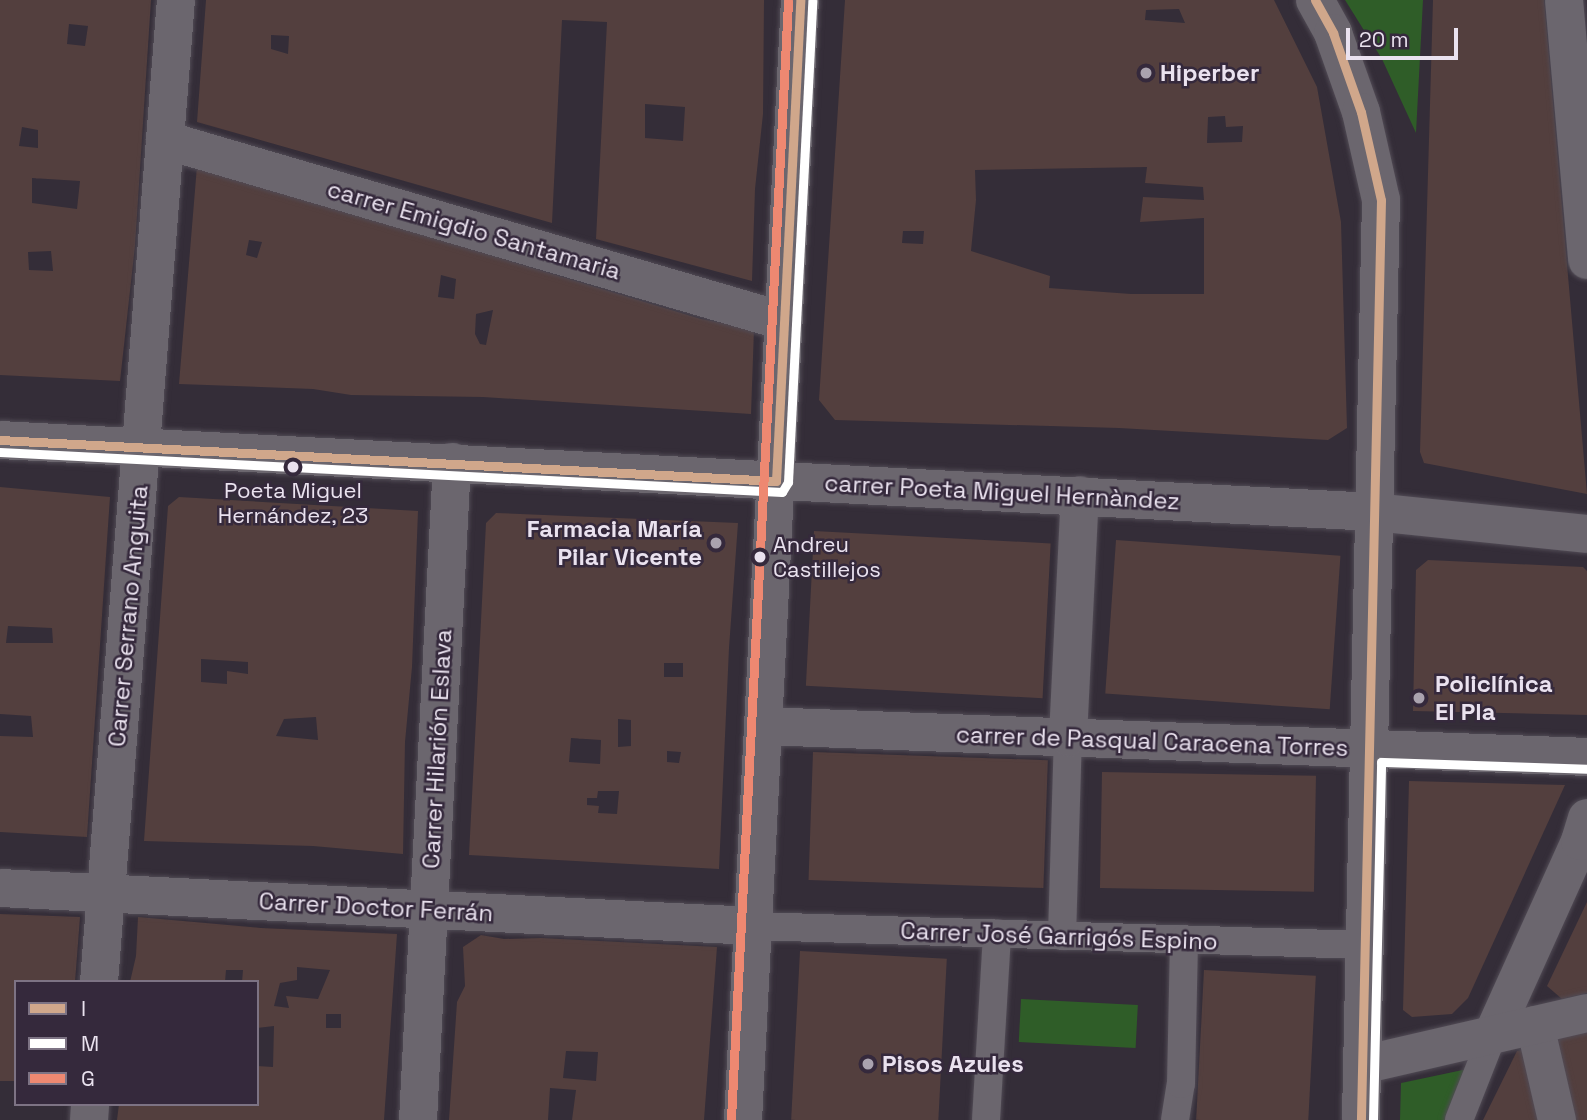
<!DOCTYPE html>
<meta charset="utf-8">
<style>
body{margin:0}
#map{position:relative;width:1587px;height:1120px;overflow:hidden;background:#342d38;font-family:"Space Grotesk",sans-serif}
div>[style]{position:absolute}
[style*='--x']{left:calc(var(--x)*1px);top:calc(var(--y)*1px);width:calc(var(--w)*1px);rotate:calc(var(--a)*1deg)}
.green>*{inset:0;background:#2f5d28;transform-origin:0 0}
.building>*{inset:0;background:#533f3e;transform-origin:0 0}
.roads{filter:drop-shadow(0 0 2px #514b55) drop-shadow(0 0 2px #514b55)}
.pedestrian>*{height:28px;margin:-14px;padding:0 14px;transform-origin:14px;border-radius:14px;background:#6b666e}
.minor>*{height:38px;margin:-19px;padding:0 19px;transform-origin:19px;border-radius:19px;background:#6b666e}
.tertiary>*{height:38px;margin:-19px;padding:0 19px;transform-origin:19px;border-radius:19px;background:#6b666e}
.secondary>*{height:38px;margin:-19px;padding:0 19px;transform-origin:19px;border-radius:19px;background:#6b666e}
.bus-1>*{height:9px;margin:-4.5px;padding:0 4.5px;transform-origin:4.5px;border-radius:4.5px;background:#d0a78b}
.bus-2>*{height:9px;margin:-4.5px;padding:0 4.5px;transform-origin:4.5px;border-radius:4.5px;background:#fff}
.bus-3>*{height:9px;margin:-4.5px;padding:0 4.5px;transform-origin:4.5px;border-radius:4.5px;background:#ee8871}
.dots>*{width:19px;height:19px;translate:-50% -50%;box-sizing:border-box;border:4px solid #35293c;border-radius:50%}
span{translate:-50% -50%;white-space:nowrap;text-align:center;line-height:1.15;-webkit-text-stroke:5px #35293c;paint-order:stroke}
.bus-label{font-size:22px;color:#eae2ef}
.left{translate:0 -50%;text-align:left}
.poi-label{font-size:24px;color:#eae2ef;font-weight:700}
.right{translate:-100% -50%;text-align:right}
.street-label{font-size:24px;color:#eae2ef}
.legend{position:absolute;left:14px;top:980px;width:245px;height:126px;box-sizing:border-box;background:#35293c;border:2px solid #7d7384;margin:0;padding:9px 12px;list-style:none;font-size:21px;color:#eae2ef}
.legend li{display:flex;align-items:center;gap:14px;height:35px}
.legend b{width:35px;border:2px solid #7d7384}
.scale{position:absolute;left:1346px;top:28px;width:112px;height:32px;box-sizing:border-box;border:4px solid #eae2ef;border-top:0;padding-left:9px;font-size:21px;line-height:24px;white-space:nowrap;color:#eae2ef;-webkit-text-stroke:5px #35293c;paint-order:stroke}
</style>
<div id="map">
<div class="green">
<div style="clip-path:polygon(1345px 0,1423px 0,1416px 133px,1382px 59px)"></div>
<div style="left:1021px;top:999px;width:117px;height:43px;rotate:3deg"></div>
<div style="clip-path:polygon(1477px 1067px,1455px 1120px,1400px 1120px,1401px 1083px)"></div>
</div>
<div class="building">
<div style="clip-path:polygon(evenodd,0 0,151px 0,135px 246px,120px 381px,0 375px,0 0,69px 24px,88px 26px,85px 46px,67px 44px,69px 24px,0 0,22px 127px,38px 130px,38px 148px,19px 146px,22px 127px,0 0,32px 178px,80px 181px,77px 209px,32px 203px,32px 178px,0 0,51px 251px,53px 271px,29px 270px,28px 252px,51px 251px)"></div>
<div style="clip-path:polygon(evenodd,206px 0,764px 0,763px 114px,755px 189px,752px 281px,596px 239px,607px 22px,562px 20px,552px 223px,197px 122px,206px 0,271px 35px,289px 36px,288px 54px,271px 49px,271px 35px,206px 0,645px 104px,685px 107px,683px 141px,645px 138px,645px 104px)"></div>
<div style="clip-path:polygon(evenodd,845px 0,1274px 0,1317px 87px,1341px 222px,1347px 428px,1328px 440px,1119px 428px,835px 420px,819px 400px,845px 0,1179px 9px,1185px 23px,1145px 20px,1146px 10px,1179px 9px,845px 0,1225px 116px,1226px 127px,1243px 126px,1242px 142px,1207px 143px,1208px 117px,1225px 116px,845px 0,1147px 167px,1145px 183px,1203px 187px,1204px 200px,1143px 197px,1140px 222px,1204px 218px,1204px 294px,1131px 294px,1049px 288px,1050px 276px,971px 251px,976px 200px,975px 170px,1147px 167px,845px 0,903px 231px,924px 231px,923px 244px,902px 243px,903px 231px)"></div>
<div style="clip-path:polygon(1433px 0,1544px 0,1587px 494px,1424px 463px,1420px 452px)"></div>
<div style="clip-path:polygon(evenodd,197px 166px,701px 319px,754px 329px,751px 414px,483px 397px,351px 395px,313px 389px,179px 384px,197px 166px,249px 240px,262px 242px,257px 258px,246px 255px,249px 240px,197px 166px,441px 275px,456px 279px,454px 299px,438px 297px,441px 275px,197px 166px,493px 310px,486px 345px,480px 344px,475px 334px,476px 314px,493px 310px)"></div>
<div style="clip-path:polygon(evenodd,0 487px,110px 497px,87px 837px,0 832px,0 736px,33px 737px,31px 716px,0 714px,0 487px,8px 626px,52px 628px,53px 643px,6px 643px,8px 626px)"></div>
<div style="clip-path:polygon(evenodd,179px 497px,418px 511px,412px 667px,405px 742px,403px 854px,313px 846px,144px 841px,168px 506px,179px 497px,201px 659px,248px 662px,248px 674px,227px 671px,227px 684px,201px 682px,201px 659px,179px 497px,316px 717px,318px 740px,276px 736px,284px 719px,316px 717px)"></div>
<div style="clip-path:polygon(evenodd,496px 513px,738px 523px,729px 648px,719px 869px,469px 855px,486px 523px,496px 513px,664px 663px,683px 663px,683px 677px,664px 677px,664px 663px,496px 513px,618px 719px,631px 720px,631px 746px,618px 747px,618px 719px,496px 513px,571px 738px,601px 740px,600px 764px,569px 762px,571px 738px,496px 513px,667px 751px,681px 752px,679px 763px,667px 762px,667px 751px,496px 513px,598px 791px,619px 791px,617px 814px,598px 813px,599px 806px,587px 805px,587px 798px,597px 798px,598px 791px)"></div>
<div style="left:814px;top:531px;width:237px;height:155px;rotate:3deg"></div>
<div style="left:1116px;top:540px;width:225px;height:154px;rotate:4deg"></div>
<div style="clip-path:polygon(1428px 560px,1583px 567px,1587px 571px,1587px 715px,1413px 711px,1416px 570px)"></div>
<div style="left:813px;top:752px;width:235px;height:128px;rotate:2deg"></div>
<div style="left:1102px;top:772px;width:214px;height:116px;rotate:1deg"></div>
<div style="clip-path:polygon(1409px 781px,1565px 785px,1468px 998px,1452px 1014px,1412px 1017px,1403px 1010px)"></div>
<div style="clip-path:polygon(1587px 902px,1587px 993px,1562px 999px,1547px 986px)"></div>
<div style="clip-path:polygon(0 914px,80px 917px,75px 982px,16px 982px,16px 1081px,0 1081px)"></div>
<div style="clip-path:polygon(evenodd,138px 917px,261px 928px,397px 934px,384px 1120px,117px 1120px,119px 1104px,257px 1104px,257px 1066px,273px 1067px,274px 1026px,257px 1028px,257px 982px,242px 982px,243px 970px,226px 970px,225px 982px,130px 982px,136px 956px,138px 917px,297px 967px,330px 970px,318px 999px,286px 996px,289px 1008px,274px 1006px,280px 983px,297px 980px,297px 967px,138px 917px,326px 1014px,341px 1014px,341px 1028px,326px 1028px,326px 1014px)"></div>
<div style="clip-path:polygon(evenodd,481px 935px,504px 939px,541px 938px,717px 947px,704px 1120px,572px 1120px,576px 1090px,550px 1088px,548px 1120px,449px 1120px,457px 1002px,465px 986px,463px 947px,481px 935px,566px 1051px,598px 1052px,596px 1081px,563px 1078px,566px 1051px)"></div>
<div style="left:800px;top:951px;width:147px;height:169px;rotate:3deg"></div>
<div style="left:1204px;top:970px;width:112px;height:150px;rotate:3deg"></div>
<div style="clip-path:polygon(1587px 1021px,1587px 1120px,1574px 1120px,1553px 1030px)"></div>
<div style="clip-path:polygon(1526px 1049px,1544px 1120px,1483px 1120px,1517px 1051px)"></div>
</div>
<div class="roads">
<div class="pedestrian">
<div style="--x:753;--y:926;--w:612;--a:1.78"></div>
<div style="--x:1062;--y:936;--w:199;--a:-88.3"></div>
<div style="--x:986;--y:1120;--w:187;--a:-86.6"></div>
<div style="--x:1175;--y:1120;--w:36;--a:-81"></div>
<div style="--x:1181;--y:1084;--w:145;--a:-88.8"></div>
<div style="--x:1459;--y:1120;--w:92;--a:-68.4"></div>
</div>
<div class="minor">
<div style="--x:1564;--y:0;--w:261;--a:84.9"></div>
<div style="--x:165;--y:140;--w:644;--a:16.32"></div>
<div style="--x:1374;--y:512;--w:214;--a:5.9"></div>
<div style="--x:763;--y:726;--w:825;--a:2.15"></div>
<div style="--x:1068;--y:737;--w:242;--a:-87.2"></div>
<div style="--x:0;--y:888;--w:754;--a:2.89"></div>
<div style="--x:99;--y:982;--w:985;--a:-85.52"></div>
<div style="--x:1535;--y:1025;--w:98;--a:77"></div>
<div style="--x:1493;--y:1034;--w:212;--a:-65.7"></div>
<div style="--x:1580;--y:841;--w:24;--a:-73"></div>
<div style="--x:1362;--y:1065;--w:231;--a:-13"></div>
<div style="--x:89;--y:1120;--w:16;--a:-86"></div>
<div style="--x:418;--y:1120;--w:659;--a:-87.04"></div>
<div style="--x:743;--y:1120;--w:1121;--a:-87.09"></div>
</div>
<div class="tertiary">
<div style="--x:0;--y:440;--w:1376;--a:3"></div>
</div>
<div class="secondary">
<div style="--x:1315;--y:0;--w:38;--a:61"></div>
<div style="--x:1333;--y:33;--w:84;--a:70.5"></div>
<div style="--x:1361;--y:112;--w:90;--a:77.2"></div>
<div style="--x:1381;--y:200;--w:920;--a:91.25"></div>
</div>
</div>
<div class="bus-1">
<div style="--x:1315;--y:0;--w:38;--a:61"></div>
<div style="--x:1333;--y:33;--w:84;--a:70.5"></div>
<div style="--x:1361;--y:112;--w:90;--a:77.2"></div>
<div style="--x:1381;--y:200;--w:920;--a:91.25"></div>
<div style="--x:0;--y:440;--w:777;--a:3.02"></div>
<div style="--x:776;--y:481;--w:482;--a:-87.1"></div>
</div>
<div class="bus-2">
<div style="--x:0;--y:452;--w:783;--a:2.93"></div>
<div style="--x:782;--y:492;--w:12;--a:-59"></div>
<div style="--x:788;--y:482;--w:482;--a:-87.1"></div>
<div style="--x:1373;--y:1120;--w:358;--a:-88.7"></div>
<div style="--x:1381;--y:762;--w:206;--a:1.9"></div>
</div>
<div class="bus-3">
<div style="--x:731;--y:1119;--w:1120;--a:-87.08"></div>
</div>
<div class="dots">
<div style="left:1146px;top:73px;background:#aaa3af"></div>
<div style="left:293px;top:467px;background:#eae2ef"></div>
<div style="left:716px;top:543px;background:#aaa3af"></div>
<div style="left:760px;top:557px;background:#eae2ef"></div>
<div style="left:1419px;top:698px;background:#aaa3af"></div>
<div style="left:868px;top:1064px;background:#aaa3af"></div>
</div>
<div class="bus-label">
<span style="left:293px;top:503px">Poeta Miguel<br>Hernández, 23</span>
<span class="left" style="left:773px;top:557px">Andreu<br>Castillejos</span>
</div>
<div class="poi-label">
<span class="left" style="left:1160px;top:73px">Hiperber</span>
<span class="right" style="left:702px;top:543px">Farmacia María<br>Pilar Vicente</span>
<span class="left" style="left:1435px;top:698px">Policlínica<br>El Pla</span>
<span class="left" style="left:882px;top:1064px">Pisos Azules</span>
</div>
<div class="street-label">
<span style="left:474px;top:230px;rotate:16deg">carrer Emigdio Santamaria</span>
<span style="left:1002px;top:492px;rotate:3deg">carrer Poeta Miguel Hernàndez</span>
<span style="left:128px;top:616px;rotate:-85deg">Carrer Serrano Anguita</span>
<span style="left:1152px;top:741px;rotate:2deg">carrer de Pasqual Caracena Torres</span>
<span style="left:437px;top:749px;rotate:-87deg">Carrer Hilarión Eslava</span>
<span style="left:376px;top:907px;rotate:3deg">Carrer Doctor Ferrán</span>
<span style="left:1059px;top:936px;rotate:2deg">Carrer José Garrigós Espino</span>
</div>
<ul class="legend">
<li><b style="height:9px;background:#d0a78b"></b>I</li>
<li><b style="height:9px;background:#fff"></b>M</li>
<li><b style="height:9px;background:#ee8871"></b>G</li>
</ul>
<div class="scale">20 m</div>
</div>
